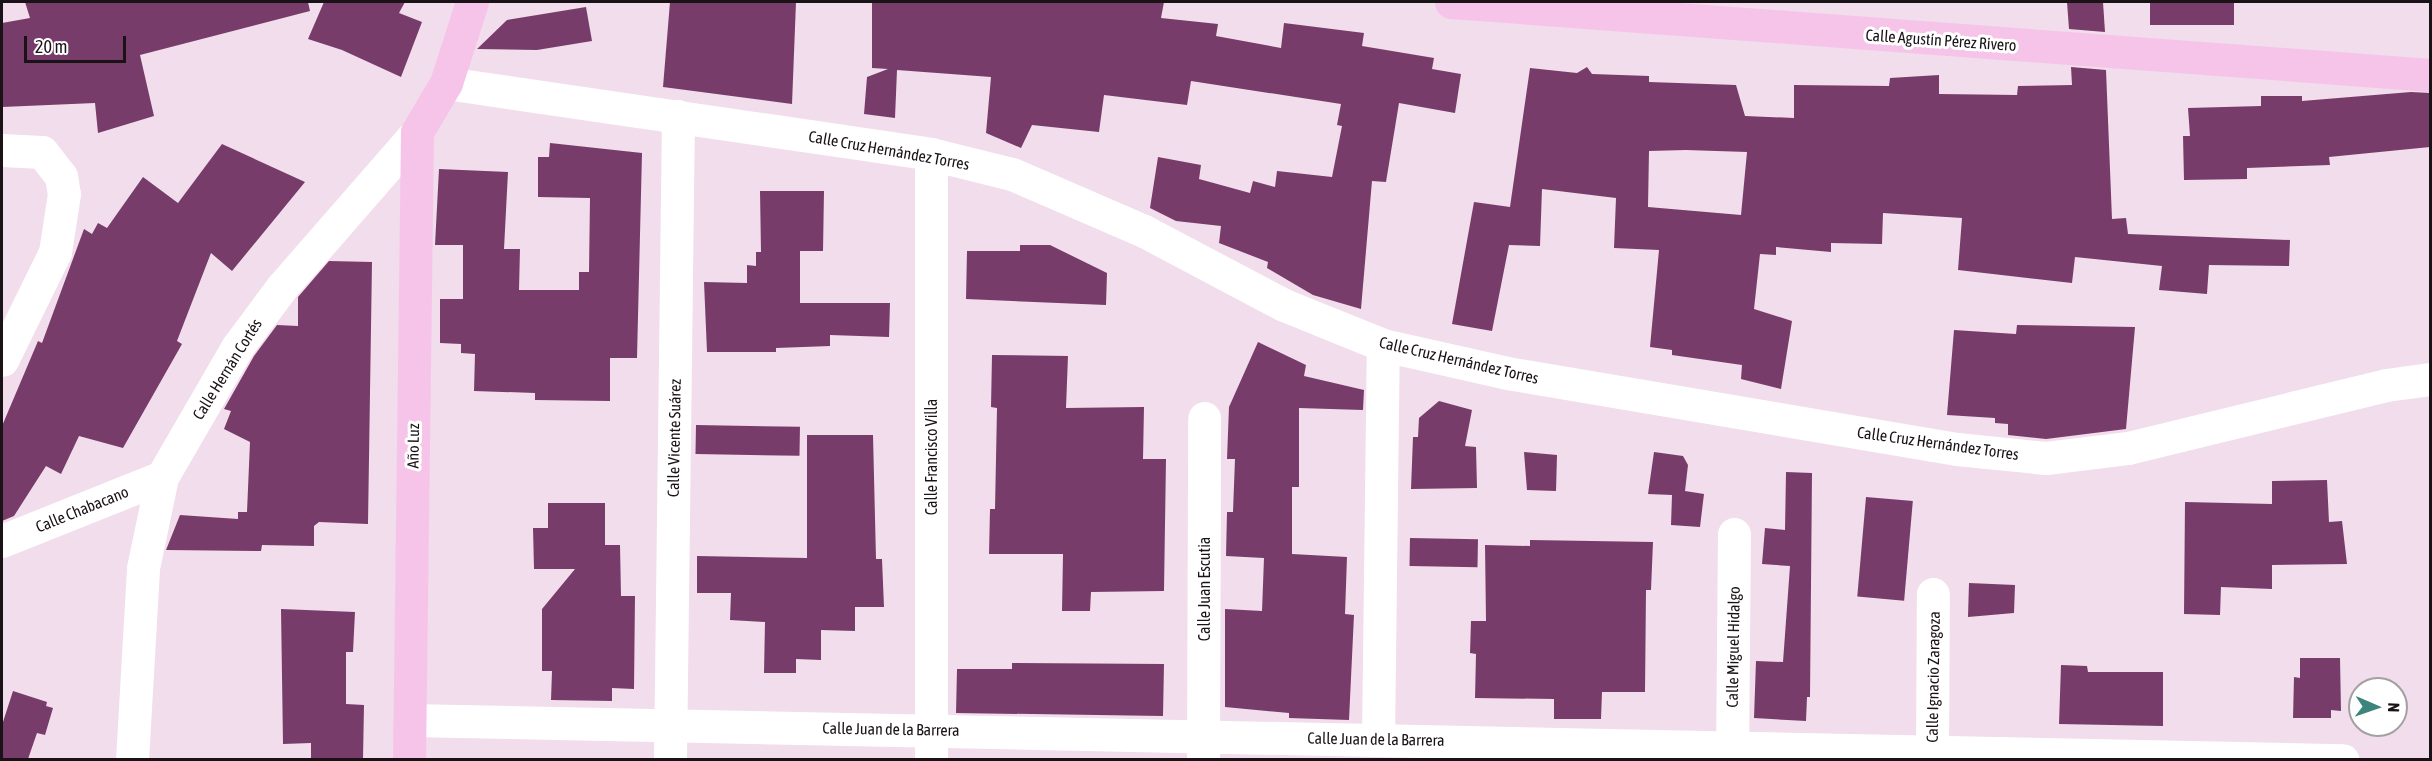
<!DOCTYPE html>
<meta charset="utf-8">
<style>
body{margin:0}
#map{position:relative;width:2432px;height:761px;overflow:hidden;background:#f1ddeb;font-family:"Asap Condensed",sans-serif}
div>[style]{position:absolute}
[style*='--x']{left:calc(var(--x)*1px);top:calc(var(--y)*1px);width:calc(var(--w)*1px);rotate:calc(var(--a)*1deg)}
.building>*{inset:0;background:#783c6a;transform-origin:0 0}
.minor>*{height:33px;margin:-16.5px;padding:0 16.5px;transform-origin:16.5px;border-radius:16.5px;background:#fff}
.major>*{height:33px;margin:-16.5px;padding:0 16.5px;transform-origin:16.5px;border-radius:16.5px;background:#f7c4e9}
span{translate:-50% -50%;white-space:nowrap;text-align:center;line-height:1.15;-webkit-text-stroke:6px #fff;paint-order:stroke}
.street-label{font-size:16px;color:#191217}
.frame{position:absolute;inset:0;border:3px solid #191217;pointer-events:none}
.north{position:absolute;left:2348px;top:677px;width:60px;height:60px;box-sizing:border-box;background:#fff;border:2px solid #a3a0a2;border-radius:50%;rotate:92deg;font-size:16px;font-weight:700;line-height:24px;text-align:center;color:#191217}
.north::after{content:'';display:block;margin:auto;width:21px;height:27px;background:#3d847d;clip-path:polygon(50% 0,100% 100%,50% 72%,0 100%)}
.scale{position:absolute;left:24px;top:36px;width:102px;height:27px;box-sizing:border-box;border:3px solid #191217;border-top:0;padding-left:8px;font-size:18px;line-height:21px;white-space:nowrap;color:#191217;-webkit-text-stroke:4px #fff;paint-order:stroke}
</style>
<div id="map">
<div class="building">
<div style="clip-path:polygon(25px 2px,308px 2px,310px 11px,140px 55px,154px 116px,98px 133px,95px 103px,2px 107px,2px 23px,30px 18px)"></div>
<div style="clip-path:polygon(324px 2px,405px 2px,399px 13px,422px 22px,401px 77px,342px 50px,308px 39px)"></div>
<div style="clip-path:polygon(670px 2px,796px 2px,792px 104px,663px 87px)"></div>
<div style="clip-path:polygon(872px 2px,1164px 2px,1161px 18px,1218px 24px,1216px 36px,1281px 48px,1284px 23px,1364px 33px,1362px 46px,1434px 58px,1432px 69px,1461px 74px,1455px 113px,1399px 103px,1386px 182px,1372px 181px,1361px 309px,1313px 295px,1267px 268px,1268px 262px,1219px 243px,1221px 226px,1176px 221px,1150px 208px,1158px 157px,1201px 165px,1199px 179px,1250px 193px,1253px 181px,1275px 187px,1277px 171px,1332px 177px,1342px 126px,1337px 125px,1341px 104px,1191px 81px,1187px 105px,1104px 95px,1099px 132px,1032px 125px,1021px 148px,986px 133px,991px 77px,897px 70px,895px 118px,864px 114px,867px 77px,888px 69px,872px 68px)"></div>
<div style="clip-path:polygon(2067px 2px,2103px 2px,2105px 32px,2069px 29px)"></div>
<div style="left:2150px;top:2px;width:84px;height:23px"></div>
<div style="clip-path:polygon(586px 7px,592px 41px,537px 50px,477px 49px,507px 20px)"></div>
<div style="clip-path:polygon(evenodd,1587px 67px,1592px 74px,1649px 76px,1649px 82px,1736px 85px,1745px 116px,1794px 118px,1794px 85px,1889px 86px,1890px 78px,1939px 75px,1939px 94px,2017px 95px,2018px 86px,2072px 85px,2071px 67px,2106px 70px,2112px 219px,2126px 218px,2128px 234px,2290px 240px,2289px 266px,2209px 265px,2207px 294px,2159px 290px,2162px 266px,2075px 257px,2072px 283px,1958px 270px,1962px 218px,1883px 213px,1882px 244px,1831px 243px,1831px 252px,1776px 247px,1776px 255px,1760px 254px,1754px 309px,1792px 321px,1781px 389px,1741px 379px,1742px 365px,1672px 355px,1672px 350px,1650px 347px,1659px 250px,1614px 248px,1616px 198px,1542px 189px,1540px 246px,1509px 245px,1492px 331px,1452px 324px,1474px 202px,1510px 207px,1530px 68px,1577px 73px,1587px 67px,1686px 150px,1747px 152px,1741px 215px,1648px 207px,1649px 151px,1686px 150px)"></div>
<div style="clip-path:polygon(2411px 92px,2430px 93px,2430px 147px,2329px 157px,2330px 165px,2247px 168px,2247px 179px,2184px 180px,2183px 136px,2190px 136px,2188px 108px,2261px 106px,2261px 96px,2302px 96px,2302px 101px)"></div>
<div style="clip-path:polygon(550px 143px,642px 153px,637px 358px,610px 358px,610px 401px,535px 400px,535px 393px,474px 391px,475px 354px,461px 353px,461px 344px,440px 343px,440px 299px,463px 299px,463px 245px,435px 245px,439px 169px,508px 172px,504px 249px,520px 249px,519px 290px,579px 290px,579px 272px,589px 272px,590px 198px,538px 197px,538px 157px,549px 157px)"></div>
<div style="clip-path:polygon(222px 144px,305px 182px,232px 271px,211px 253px,177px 341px,182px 344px,123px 448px,79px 436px,61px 474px,46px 466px,14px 516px,2px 521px,2px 426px,38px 341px,42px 343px,84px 229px,92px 234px,98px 223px,107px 228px,143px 177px,178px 203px)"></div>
<div style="clip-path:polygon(760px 191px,824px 191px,823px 251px,800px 251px,800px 303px,890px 303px,889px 337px,830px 335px,830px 346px,776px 348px,776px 352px,707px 352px,704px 282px,747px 283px,747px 265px,756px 266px,756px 252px,761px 252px)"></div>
<div style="clip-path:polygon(1020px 245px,1050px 245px,1107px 273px,1106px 305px,966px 299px,967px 251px,1020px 251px)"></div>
<div style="clip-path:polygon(329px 261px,372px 262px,368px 524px,319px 522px,314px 526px,314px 546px,262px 545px,261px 551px,166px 550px,180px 515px,238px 519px,238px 512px,247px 512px,250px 442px,224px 429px,231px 411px,224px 409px,254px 356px,277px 325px,298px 326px,298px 297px)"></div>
<div style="clip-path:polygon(2017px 325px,2135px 327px,2126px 429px,2046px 439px,2008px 435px,2008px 424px,1995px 423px,1995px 418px,1947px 415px,1954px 330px,2016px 334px)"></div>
<div style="clip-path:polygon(1258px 342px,1306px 365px,1304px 376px,1364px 390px,1363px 410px,1299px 408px,1299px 487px,1292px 487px,1292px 554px,1347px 557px,1345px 614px,1354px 615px,1349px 720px,1289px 718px,1289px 713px,1225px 707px,1225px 609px,1262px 611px,1264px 558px,1226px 556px,1227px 512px,1233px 512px,1235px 459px,1227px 459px,1229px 407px)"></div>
<div style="clip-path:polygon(992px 355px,1068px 356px,1066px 408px,1144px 407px,1143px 459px,1166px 459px,1164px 591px,1091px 592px,1090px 611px,1062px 611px,1063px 554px,989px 554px,990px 509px,995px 509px,997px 408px,991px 407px)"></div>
<div style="clip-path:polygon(1439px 401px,1472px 410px,1465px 446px,1476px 447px,1477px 488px,1411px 489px,1413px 437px,1418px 437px,1419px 418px)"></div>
<div style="left:696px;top:425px;width:104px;height:29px;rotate:1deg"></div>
<div style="clip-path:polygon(807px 435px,873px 435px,876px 559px,882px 559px,884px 607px,855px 607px,855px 631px,821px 630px,821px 660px,796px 659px,796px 673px,764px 673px,765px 622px,730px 620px,731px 593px,697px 593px,697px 556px,807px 558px)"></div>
<div style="clip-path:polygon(1524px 452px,1557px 455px,1556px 491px,1527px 490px)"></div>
<div style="clip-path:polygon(1654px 452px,1683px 456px,1688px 465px,1685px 491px,1704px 494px,1700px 527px,1671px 525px,1672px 495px,1648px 494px)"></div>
<div style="clip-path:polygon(1786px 472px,1812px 473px,1810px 697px,1807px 697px,1806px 721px,1754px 718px,1756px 661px,1783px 662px,1790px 566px,1762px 564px,1765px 528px,1785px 530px)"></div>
<div style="clip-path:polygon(2327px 480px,2329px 522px,2342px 521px,2347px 564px,2272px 565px,2272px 589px,2221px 587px,2220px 615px,2184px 614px,2185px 502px,2272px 504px,2272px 481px)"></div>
<div style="left:1866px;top:497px;width:47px;height:100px;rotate:5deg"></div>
<div style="clip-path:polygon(548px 503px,605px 503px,605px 545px,620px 545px,621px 596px,635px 596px,634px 689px,612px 688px,612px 701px,551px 700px,552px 671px,542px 671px,542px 609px,575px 569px,534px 569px,533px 528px,548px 528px)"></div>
<div style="left:1410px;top:538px;width:68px;height:28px;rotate:1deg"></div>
<div style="clip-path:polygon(1530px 540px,1653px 542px,1651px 590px,1646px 590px,1645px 692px,1602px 692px,1601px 719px,1554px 719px,1554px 699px,1475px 698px,1476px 654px,1470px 653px,1471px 621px,1486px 621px,1485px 545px,1530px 546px)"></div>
<div style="clip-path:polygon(1969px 583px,2015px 585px,2014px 613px,1968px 617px)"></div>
<div style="clip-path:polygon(281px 609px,355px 612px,353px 652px,346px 652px,346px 704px,364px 705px,363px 759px,311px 759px,311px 743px,283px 744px)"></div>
<div style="clip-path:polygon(2300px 658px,2340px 658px,2341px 711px,2331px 710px,2331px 718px,2293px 718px,2294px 677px,2300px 678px)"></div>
<div style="clip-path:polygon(1012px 663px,1164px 664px,1163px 716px,956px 713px,957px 669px,1012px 669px)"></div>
<div style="clip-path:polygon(2061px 665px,2087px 666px,2088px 672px,2163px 672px,2163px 726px,2059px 724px)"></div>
<div style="clip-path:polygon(13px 691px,47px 702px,46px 706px,53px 708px,45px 735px,37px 733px,28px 759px,2px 759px,2px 725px)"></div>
</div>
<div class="minor">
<div style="--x:446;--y:83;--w:490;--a:8.3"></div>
<div style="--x:931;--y:154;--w:83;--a:13.9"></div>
<div style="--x:1012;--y:174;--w:144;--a:23.4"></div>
<div style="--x:1144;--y:231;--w:158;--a:27.9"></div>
<div style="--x:1284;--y:305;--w:107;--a:22"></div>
<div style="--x:1383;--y:345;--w:127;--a:12.7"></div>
<div style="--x:1507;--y:373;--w:456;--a:9.6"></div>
<div style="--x:1957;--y:449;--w:89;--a:5.8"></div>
<div style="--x:2046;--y:458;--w:83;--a:-7"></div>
<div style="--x:2128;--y:448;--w:266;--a:-13.7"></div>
<div style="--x:2386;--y:385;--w:44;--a:-7.8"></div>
<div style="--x:2;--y:150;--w:40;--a:2.9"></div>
<div style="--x:42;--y:152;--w:31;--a:52"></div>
<div style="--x:61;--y:176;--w:18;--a:81"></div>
<div style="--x:64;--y:194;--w:59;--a:98.8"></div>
<div style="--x:55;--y:252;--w:120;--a:116.1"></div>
<div style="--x:931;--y:154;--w:606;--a:90"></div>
<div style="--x:2;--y:541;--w:172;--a:-21.8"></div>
<div style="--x:410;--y:720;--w:1933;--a:1.19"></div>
<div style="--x:1378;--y:740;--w:395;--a:-89.3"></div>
<div style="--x:132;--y:760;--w:192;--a:-86.7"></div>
<div style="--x:143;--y:568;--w:93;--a:-78.2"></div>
<div style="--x:162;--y:477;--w:151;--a:-59.9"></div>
<div style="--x:238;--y:346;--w:74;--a:-53.3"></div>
<div style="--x:282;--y:287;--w:206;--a:-48.9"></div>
<div style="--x:670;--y:760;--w:644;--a:-89.29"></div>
<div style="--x:1203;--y:760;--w:342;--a:-89.8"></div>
<div style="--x:1732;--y:760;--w:226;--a:-89.5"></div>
<div style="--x:1932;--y:760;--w:166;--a:-89.7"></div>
</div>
<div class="major">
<div style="--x:1451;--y:2;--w:982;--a:4.26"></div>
<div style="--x:409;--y:760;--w:628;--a:-89.27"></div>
<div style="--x:417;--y:132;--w:57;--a:-59.4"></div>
<div style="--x:446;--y:83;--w:85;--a:-72.2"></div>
</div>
<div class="street-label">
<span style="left:1941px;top:40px;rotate:4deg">Calle Agustín Pérez Rivero</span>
<span style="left:889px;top:150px;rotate:10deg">Calle Cruz Hernández Torres</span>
<span style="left:1459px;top:360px;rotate:13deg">Calle Cruz Hernández Torres</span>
<span style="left:227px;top:369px;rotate:-58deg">Calle Hernán Cortés</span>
<span style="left:674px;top:438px;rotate:-89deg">Calle Vicente Suárez</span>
<span style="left:1938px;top:443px;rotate:8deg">Calle Cruz Hernández Torres</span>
<span style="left:413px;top:446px;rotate:-89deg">Año Luz</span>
<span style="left:931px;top:457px;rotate:-90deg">Calle Francisco Villa</span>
<span style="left:82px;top:509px;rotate:-22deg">Calle Chabacano</span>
<span style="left:1204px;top:589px;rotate:-90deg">Calle Juan Escutia</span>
<span style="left:1733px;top:647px;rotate:-89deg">Calle Miguel Hidalgo</span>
<span style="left:1933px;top:677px;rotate:-89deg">Calle Ignacio Zaragoza</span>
<span style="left:891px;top:729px;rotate:1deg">Calle Juan de la Barrera</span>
<span style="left:1376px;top:739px;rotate:1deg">Calle Juan de la Barrera</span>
</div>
<div class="frame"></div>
<div class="north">N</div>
<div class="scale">20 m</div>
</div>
